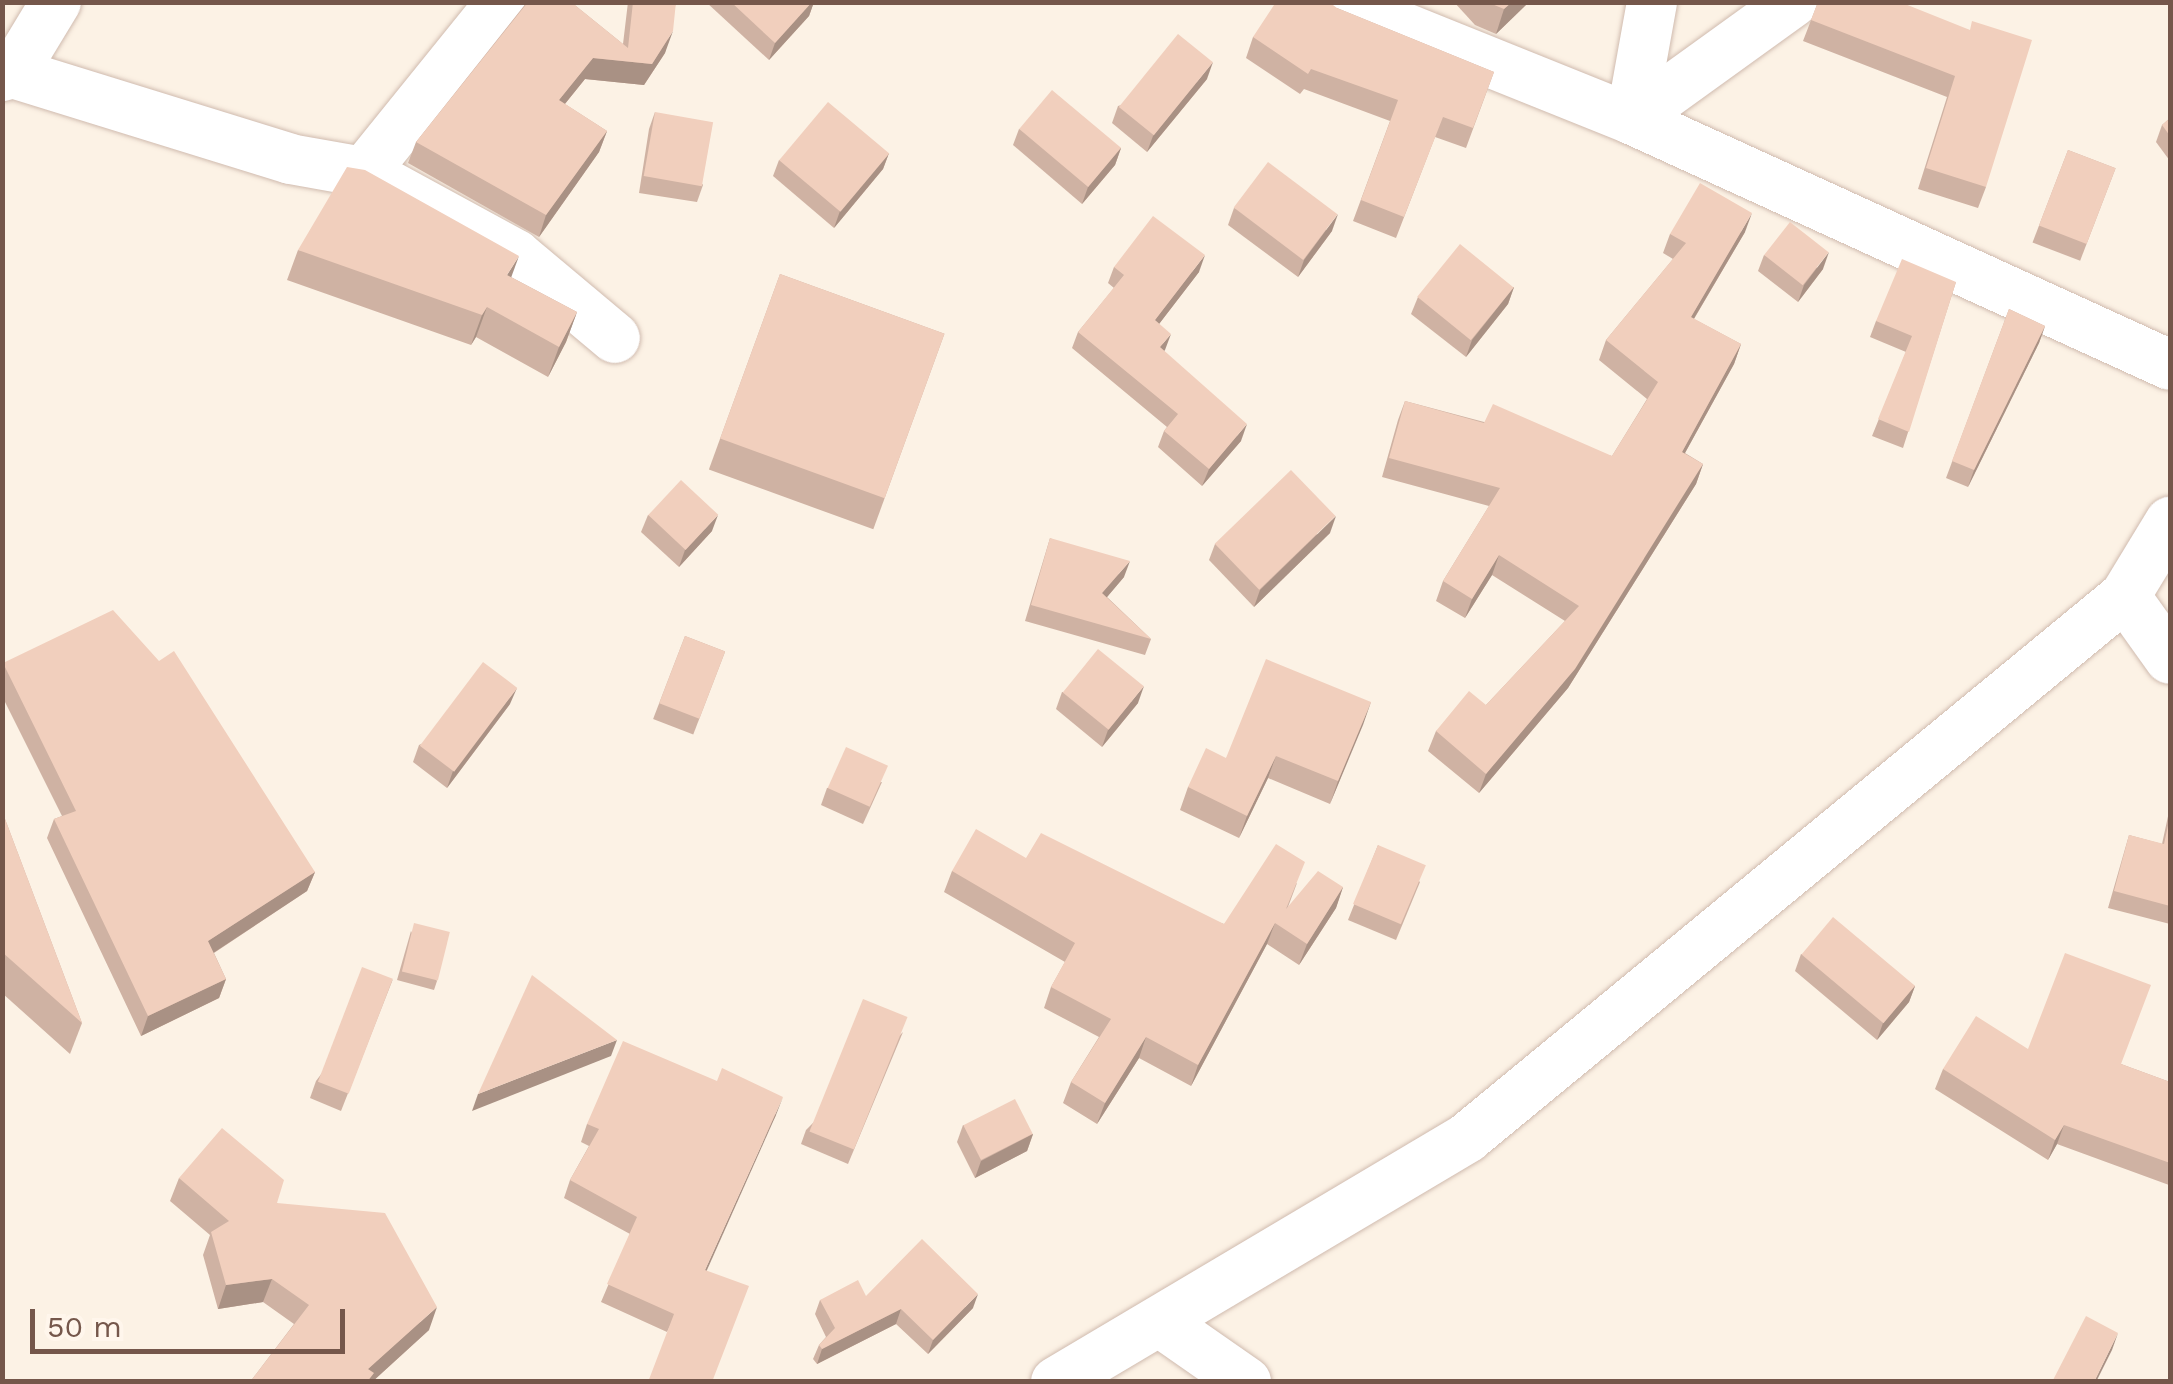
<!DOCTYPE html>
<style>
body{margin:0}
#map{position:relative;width:2173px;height:1384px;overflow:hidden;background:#fcf2e5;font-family:"Work Sans",sans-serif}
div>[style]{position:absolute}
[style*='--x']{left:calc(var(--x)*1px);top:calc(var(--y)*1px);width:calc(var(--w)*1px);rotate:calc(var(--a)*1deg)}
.roads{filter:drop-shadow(0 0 2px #d0bbaf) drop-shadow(0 0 2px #d0bbaf)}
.minor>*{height:50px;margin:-25px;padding:0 25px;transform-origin:25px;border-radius:25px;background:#fff}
.wall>*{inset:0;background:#cfb2a3;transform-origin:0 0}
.shaded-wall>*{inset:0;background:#a99184}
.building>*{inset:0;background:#f1cfbd;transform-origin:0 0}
span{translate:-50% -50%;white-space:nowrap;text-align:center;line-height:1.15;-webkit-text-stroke:9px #fff6ec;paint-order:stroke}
.frame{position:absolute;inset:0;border:5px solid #75574b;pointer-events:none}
.scale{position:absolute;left:30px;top:1309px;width:315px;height:45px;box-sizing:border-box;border:5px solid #75574b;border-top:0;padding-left:12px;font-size:30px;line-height:35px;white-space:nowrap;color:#75574b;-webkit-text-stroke:8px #fff6ec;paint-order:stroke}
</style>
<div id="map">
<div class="roads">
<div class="minor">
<div style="--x:1340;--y:2;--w:314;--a:21.9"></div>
<div style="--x:1631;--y:119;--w:119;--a:-79.8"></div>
<div style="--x:1793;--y:2;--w:200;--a:144.2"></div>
<div style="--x:1631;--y:119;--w:592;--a:24.53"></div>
<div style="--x:13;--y:73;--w:290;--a:17.2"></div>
<div style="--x:290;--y:159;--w:75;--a:10"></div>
<div style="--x:364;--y:172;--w:173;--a:28.6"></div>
<div style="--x:516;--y:255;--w:129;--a:40"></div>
<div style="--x:2;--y:76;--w:11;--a:-15"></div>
<div style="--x:13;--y:73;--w:83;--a:-58.8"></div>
<div style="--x:364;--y:172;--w:218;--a:-51.1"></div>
<div style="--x:2125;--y:596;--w:77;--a:54.5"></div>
<div style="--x:1160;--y:1322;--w:105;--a:34.9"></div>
<div style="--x:1056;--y:1382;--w:479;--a:-30.7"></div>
<div style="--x:1468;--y:1137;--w:851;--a:-39.47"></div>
<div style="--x:2125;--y:596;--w:87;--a:-58.7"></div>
</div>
</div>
<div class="wall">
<div style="clip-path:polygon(527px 2px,571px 2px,623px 44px,628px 2px,676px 2px,665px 53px,644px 85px,585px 79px,565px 104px,607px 131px,599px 152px,539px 237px,408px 163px,416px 142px)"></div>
<div style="clip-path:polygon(706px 2px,814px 2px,809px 16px,769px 60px)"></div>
<div style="clip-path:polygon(1454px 2px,1529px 2px,1496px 34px,1475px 25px)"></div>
<div style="clip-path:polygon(1818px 2px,1969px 30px,1986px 187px,1978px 208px,1918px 189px,1947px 97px,1803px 41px)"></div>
<div style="clip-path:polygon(1337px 8px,1494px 72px,1466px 148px,1435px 137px,1396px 238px,1353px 221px,1390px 121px,1304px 89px,1300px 94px,1246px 58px,1253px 37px)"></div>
<div style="clip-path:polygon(1207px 79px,1147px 152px,1112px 123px,1118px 106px)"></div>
<div style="clip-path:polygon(655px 112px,703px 185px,697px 202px,639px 193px,649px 129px)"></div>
<div style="clip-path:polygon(2170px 118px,2170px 161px,2156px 142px,2162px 125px)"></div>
<div style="clip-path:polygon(1019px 129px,1121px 148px,1115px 165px,1082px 204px,1013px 145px)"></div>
<div style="left:2068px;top:150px;width:51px;height:99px;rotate:21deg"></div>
<div style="clip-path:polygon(889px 153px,883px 169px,834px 228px,773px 176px,779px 160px)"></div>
<div style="clip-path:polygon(1234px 208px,1332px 231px,1298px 277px,1228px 225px)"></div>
<div style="clip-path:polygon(1745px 232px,1694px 319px,1741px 344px,1734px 364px,1685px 453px,1703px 464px,1696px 484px,1568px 688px,1479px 793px,1428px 751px,1436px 731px,1486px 705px,1565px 621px,1492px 575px,1465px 618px,1436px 601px,1443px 581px,1489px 506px,1382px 477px,1398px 420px,1405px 401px,1612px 456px,1647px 399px,1599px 360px,1606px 340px,1673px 259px,1663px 253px,1670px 234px)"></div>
<div style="clip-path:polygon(298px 250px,511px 277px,577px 312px,566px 342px,548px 377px,476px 337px,471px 345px,287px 280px)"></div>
<div style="clip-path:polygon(1764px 255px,1823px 269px,1798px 302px,1758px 271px)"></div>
<div style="clip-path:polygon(1114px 267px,1199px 272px,1159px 324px,1164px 351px,1241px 441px,1202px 486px,1158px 447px,1164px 431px,1167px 427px,1072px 348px,1078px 332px,1114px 288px,1108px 283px)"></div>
<div style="left:780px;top:274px;width:175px;height:208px;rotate:20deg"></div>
<div style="clip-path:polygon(1956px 282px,1903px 448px,1872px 436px,1906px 352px,1870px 337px,1876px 321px)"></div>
<div style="clip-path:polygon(1514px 287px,1508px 304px,1466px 357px,1411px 314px,1418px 297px)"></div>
<div style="clip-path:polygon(2009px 309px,2045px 326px,2039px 343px,1968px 487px,1946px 478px)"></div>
<div style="clip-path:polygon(648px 515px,712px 531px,679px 567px,641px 532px)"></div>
<div style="clip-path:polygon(1330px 533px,1254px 607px,1209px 560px,1215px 544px)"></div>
<div style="clip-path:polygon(1050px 538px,1124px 577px,1107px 597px,1151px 639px,1145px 655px,1025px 621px)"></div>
<div style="left:685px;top:636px;width:43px;height:89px;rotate:21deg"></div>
<div style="clip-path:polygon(3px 663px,315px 872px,307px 891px,214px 953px,226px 979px,219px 998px,141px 1036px,47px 838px,54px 819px,62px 816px,2px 696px)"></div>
<div style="clip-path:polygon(1062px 692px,1138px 703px,1102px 747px,1056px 709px)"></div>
<div style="clip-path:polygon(1371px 702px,1330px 804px,1268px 778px,1239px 838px,1180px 810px,1188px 787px,1226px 758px)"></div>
<div style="clip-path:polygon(510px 704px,447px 788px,413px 762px,419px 745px)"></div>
<div style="clip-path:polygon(882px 782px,863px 824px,821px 805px,827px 788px)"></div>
<div style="clip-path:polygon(2170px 807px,2170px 924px,2108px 908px,2129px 835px,2162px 844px)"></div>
<div style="clip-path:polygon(2px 811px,82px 1023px,70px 1054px,2px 993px)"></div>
<div style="clip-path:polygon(1378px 845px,1420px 882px,1396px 940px,1348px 920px)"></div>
<div style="clip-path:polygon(1026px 858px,1224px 924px,1297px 883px,1288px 907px,1343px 887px,1336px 908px,1299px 965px,1267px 944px,1191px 1086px,1139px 1058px,1097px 1124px,1063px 1103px,1071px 1082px,1099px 1037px,1044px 1008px,1051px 987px,1065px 962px,944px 892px,952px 871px)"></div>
<div style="clip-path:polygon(411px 931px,437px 981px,434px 990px,397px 980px)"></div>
<div style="clip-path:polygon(1801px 954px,1915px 986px,1909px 1002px,1877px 1040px,1795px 971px)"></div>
<div style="clip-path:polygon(393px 979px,341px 1111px,310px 1098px,316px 1081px)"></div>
<div style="clip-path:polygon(903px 1032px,848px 1164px,801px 1144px,806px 1130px)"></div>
<div style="clip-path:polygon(2028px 1049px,2121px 1064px,2170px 1082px,2169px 1185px,2057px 1144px,2048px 1160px,1935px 1089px,1943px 1069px)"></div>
<div style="clip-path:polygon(776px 1115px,667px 1332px,601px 1302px,630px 1234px,564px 1198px,570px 1180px,589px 1146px,581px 1142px,587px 1124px)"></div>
<div style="clip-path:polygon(963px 1125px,1033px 1134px,1027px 1151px,975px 1178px,957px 1142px)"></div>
<div style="clip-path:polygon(179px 1178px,277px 1203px,429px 1330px,372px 1382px,250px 1382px,294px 1324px,263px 1302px,218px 1309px,203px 1255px,210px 1235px,170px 1201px)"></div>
<div style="clip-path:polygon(866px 1296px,973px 1308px,928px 1354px,896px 1324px,817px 1364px,813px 1359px,819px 1345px,826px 1337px,815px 1314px,820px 1300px)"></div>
</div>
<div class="shaded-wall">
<div style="clip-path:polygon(812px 2px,814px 2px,809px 16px,769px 60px,775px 43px)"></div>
<div style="clip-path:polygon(1512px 2px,1529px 2px,1496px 34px,1504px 9px)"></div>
<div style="clip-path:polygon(673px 31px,665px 53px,644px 85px,585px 79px,551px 121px,559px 100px,593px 58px,652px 64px)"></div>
<div style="clip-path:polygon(1213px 62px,1207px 79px,1147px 152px,1153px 136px)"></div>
<div style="clip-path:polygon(607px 131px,599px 152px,539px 237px,546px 215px)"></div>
<div style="clip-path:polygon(1121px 148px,1115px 165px,1082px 204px,1088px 187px)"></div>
<div style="clip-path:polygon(889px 153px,883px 169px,834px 228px,840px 211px)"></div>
<div style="clip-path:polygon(1752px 213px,1745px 232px,1683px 337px,1691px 317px)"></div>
<div style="clip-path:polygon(1338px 214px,1332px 231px,1298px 277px,1304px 260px)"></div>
<div style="clip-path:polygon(1829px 252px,1823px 269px,1798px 302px,1804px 285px)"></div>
<div style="clip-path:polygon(1205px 255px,1199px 272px,1149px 337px,1155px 320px)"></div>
<div style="clip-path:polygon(519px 256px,508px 286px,507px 275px)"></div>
<div style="clip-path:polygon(1514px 287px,1508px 304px,1466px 357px,1472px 340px)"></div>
<div style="clip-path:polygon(487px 307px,476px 337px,471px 345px,482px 315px)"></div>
<div style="clip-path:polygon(577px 312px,566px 342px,548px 377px,559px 347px)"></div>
<div style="clip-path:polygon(2045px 326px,2039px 343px,1968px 487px,1974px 470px)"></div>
<div style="clip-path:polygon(1171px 334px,1165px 350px,1154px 364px,1160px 347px)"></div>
<div style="clip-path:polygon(1741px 344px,1734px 364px,1675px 471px,1682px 452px)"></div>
<div style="clip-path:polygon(1247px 424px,1241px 441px,1202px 486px,1209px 469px)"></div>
<div style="clip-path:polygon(1703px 464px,1696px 484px,1568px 688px,1479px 793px,1486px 774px)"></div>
<div style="clip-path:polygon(718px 515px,712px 531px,679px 567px,685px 550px)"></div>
<div style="clip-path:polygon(1336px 516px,1330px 533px,1254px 607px,1260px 590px)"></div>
<div style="clip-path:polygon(1499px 555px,1492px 575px,1465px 618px,1472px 599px)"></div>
<div style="clip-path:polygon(1130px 561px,1124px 577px,1096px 610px,1102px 593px)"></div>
<div style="clip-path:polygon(1144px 686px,1138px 703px,1102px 747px,1108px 730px)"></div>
<div style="clip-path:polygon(517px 688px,510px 704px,447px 788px,453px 771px)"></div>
<div style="clip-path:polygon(1371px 702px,1363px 725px,1330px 804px,1338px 781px)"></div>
<div style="clip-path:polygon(1276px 756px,1268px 778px,1239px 838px,1247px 816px)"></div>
<div style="clip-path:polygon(315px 872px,307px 891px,201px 961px,208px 941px)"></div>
<div style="clip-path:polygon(1343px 887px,1336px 908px,1299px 965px,1307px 944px)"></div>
<div style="clip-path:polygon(1275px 923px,1267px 944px,1191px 1086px,1198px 1065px)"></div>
<div style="clip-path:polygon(226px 979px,219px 998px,141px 1036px,148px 1016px)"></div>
<div style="clip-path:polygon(1915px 986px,1909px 1002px,1877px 1040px,1883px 1023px)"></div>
<div style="clip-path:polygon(1146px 1037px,1139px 1058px,1097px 1124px,1105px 1103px)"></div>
<div style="clip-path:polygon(617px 1040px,611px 1056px,472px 1111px,478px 1094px)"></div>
<div style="clip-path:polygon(783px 1097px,776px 1115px,699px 1288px,705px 1270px)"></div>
<div style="clip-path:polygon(2064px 1125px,2057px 1144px,2048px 1160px,2055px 1140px)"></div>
<div style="clip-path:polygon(1033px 1134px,1027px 1151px,975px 1178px,981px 1161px)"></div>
<div style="clip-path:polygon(272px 1279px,263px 1302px,218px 1309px,226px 1285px)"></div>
<div style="clip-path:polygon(978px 1294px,973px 1308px,928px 1354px,933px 1340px)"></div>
<div style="clip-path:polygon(437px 1307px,429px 1330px,372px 1382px,364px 1382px,368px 1369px)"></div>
<div style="clip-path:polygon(901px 1309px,896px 1324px,817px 1364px,822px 1349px)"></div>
<div style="clip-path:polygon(2118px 1333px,2112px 1350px,2096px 1382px,2094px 1382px)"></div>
</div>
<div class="building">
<div style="clip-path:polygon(528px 2px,571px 2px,628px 48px,633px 2px,676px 2px,673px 31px,652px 64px,593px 58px,559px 100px,607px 131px,546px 215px,416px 142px)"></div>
<div style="clip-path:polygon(731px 2px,812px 2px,775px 43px)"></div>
<div style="clip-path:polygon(1276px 2px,1329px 2px,1337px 8px,1494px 72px,1473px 128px,1443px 117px,1404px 217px,1361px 200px,1398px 100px,1311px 69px,1308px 74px,1253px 37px)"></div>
<div style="clip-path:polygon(1487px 2px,1512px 2px,1504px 9px)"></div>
<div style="clip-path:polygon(1818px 2px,1900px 2px,1970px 30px,1972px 21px,2032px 40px,1986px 187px,1926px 168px,1955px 76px,1811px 20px)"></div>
<div style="left:1178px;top:34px;width:45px;height:94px;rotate:39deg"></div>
<div style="left:1052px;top:90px;width:90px;height:51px;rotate:40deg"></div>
<div style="left:828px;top:102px;width:80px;height:76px;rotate:40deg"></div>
<div style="left:655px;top:112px;width:59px;height:65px;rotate:10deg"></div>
<div style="clip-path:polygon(2170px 118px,2170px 136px,2162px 125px)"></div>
<div style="left:2068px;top:150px;width:51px;height:81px;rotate:21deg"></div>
<div style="left:1268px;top:162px;width:87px;height:57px;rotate:37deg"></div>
<div style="clip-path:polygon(347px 167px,365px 170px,519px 256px,507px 275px,577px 312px,559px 347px,487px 307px,482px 315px,298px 250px)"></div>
<div style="clip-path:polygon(1700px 183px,1752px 213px,1691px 317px,1741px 344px,1682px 452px,1703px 464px,1575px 669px,1486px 774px,1436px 731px,1469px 691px,1486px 705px,1579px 606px,1499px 555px,1472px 599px,1443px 581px,1500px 488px,1389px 458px,1405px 401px,1484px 423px,1493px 404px,1612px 456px,1658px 382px,1606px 340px,1686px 243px,1670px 234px)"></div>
<div style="clip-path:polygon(1153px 216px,1205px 255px,1155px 320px,1171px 334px,1160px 347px,1247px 424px,1209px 469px,1164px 431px,1178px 414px,1078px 332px,1124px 275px,1114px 267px)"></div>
<div style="left:1790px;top:222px;width:49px;height:42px;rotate:38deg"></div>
<div style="left:1460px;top:244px;width:69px;height:68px;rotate:39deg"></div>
<div style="clip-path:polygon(1902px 259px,1956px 282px,1909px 432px,1878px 419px,1912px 336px,1876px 321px)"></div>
<div style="left:780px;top:274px;width:175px;height:175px;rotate:20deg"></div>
<div style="clip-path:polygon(2009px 309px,2045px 326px,1974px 470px,1952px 461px)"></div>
<div style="left:1291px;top:470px;width:64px;height:106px;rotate:46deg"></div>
<div style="left:681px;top:480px;width:51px;height:48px;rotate:43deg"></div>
<div style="clip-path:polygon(1050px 538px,1130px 561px,1102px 593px,1151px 639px,1031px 605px)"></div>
<div style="clip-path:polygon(113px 610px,159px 661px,174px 651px,315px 872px,208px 941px,226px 979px,148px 1016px,54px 819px,76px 811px,3px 663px)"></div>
<div style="left:685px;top:636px;width:43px;height:72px;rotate:21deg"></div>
<div style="left:1098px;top:649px;width:59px;height:56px;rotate:39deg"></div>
<div style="clip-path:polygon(1266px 659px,1371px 702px,1338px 781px,1276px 756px,1247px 816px,1188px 787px,1206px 748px,1226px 758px)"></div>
<div style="left:483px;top:662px;width:43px;height:105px;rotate:37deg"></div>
<div style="left:846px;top:747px;width:46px;height:45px;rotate:24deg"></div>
<div style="clip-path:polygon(2px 811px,82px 1023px,2px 952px)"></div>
<div style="clip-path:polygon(2170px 816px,2170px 906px,2114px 891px,2129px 835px,2164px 844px)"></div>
<div style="clip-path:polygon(976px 829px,1026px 858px,1041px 833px,1224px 924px,1276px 844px,1305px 862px,1286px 909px,1318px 871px,1343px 887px,1307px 944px,1275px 923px,1198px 1065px,1146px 1037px,1105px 1103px,1071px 1082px,1111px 1019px,1051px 987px,1075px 943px,952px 871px)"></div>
<div style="left:1378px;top:845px;width:52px;height:64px;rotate:23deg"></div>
<div style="left:1833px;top:917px;width:107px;height:49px;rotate:40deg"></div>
<div style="left:414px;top:923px;width:37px;height:50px;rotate:14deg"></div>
<div style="clip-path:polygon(2065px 953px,2151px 985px,2121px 1064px,2170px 1082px,2170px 1163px,2064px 1125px,2055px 1140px,1943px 1069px,1976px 1016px,2028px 1049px)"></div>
<div style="left:362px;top:967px;width:33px;height:123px;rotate:21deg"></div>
<div style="clip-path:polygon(532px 975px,617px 1040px,478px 1094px)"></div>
<div style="left:863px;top:999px;width:48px;height:143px;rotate:22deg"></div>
<div style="clip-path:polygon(623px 1041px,717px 1081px,722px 1068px,783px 1097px,705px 1270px,749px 1286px,712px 1382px,648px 1382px,674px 1314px,607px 1284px,637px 1217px,570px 1180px,599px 1129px,587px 1124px)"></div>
<div style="left:1015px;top:1099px;width:39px;height:58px;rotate:63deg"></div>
<div style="clip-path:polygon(222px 1128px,284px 1180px,277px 1203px,385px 1213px,437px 1307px,368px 1369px,374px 1373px,367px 1382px,250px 1382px,309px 1305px,272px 1279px,226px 1285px,211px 1232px,229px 1221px,179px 1178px)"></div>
<div style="clip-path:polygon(922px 1239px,978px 1294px,933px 1340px,901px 1309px,822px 1349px,819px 1345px,835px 1328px,820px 1300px,858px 1280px,866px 1296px)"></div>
<div style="clip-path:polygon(2086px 1316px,2118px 1333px,2094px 1382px,2052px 1382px)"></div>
</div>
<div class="frame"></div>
<div class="scale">50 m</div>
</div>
